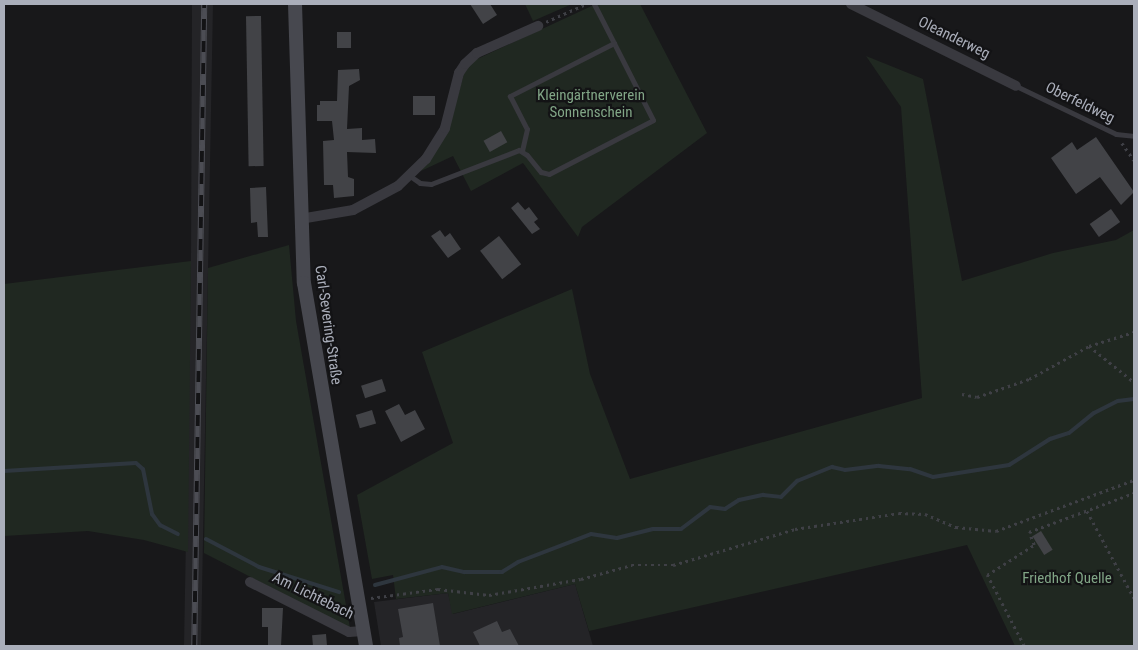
<!DOCTYPE html>
<meta charset="utf-8">
<style>
body{margin:0}
#map{position:relative;width:1138px;height:650px;overflow:hidden;background:#18181a;font-family:"Roboto Condensed",sans-serif}
div>[style]{position:absolute}
[style*='--x']{left:calc(var(--x)*1px);top:calc(var(--y)*1px);width:calc(var(--w)*1px);rotate:calc(var(--a)*1deg)}
.built>*{inset:0;background:#242427}
.green>*{inset:0;background:#202821}
.stream>*{height:4px;margin:-2px;padding:0 2px;transform-origin:2px;border-radius:2px;background:#2e363e}
.building>*{inset:0;background:#424347;transform-origin:0 0}
.path>*{height:2.5px;margin-top:-1.25px;transform-origin:0;background:repeating-linear-gradient(90deg,#3f4046 0 2.5px,transparent 0 6.5px)}
.lane>*{height:5px;margin:-2.5px;padding:0 2.5px;transform-origin:2.5px;border-radius:2.5px;background:#39393f}
.street>*{height:10px;margin:-5px;padding:0 5px;transform-origin:5px;border-radius:5px;background:#39393f}
.secondary>*{height:14px;margin:-7px;padding:0 7px;transform-origin:7px;border-radius:7px;background:#47484f}
.rail>*{height:5.5px;margin-top:-2.75px;transform-origin:0;background:repeating-linear-gradient(90deg,#131315 0 11px,#4c4d54 0 22px);box-sizing:border-box;border-block:1px solid #4c4d54}
span{translate:-50% -50%;white-space:nowrap;text-align:center;line-height:1.15;-webkit-text-stroke:4.5px #131315;paint-order:stroke}
.street-label{font-size:15px;color:#aaaeba}
.park-label{font-size:15px;color:#81a586}
.frame{position:absolute;inset:0;border:5px solid #aaaeba;pointer-events:none}
</style>
<div id="map">
<div class="built">
<div style="clip-path:polygon(192px 4px,213px 4px,201px 646px,184px 646px,191px 261px)"></div>
<div style="clip-path:polygon(575px 584px,593px 646px,381px 646px,374px 602px,448px 593px,453px 614px)"></div>
</div>
<div class="green">
<div style="clip-path:polygon(525px 4px,572px 4px,533px 21px)"></div>
<div style="clip-path:polygon(596px 4px,640px 4px,707px 133px,582px 227px,578px 237px,523px 163px,471px 191px,453px 156px,421px 171px,448px 130px,464px 74px,473px 61px)"></div>
<div style="clip-path:polygon(866px 56px,923px 79px,962px 281px,1053px 253px,1116px 240px,1134px 230px,1134px 646px,1015px 646px,967px 545px,589px 631px,575px 584px,452px 614px,448px 593px,396px 599px,393px 575px,372px 579px,357px 495px,453px 443px,422px 352px,572px 289px,590px 374px,630px 479px,922px 398px,901px 107px)"></div>
<div style="clip-path:polygon(289px 245px,296px 321px,350px 628px,204px 553px,208px 268px)"></div>
<div style="clip-path:polygon(191px 261px,188px 552px,144px 540px,88px 531px,4px 536px,4px 284px)"></div>
</div>
<div class="stream">
<div style="--x:4;--y:471;--w:132;--a:-3.5"></div>
<div style="--x:136;--y:463;--w:9;--a:41"></div>
<div style="--x:143;--y:469;--w:46;--a:78.7"></div>
<div style="--x:152;--y:514;--w:14;--a:54"></div>
<div style="--x:160;--y:525;--w:20;--a:27"></div>
<div style="--x:206;--y:539;--w:60;--a:27.8"></div>
<div style="--x:259;--y:567;--w:84;--a:17.4"></div>
<div style="--x:375;--y:585;--w:69;--a:-15"></div>
<div style="--x:442;--y:567;--w:23;--a:13"></div>
<div style="--x:464;--y:572;--w:38;--a:0"></div>
<div style="--x:502;--y:572;--w:19;--a:-32"></div>
<div style="--x:518;--y:562;--w:78;--a:-21"></div>
<div style="--x:591;--y:534;--w:26;--a:9"></div>
<div style="--x:617;--y:538;--w:37;--a:-14"></div>
<div style="--x:653;--y:529;--w:28;--a:0"></div>
<div style="--x:681;--y:529;--w:36;--a:-37"></div>
<div style="--x:710;--y:507;--w:15;--a:8"></div>
<div style="--x:725;--y:509;--w:17;--a:-33"></div>
<div style="--x:739;--y:500;--w:25;--a:-12"></div>
<div style="--x:763;--y:495;--w:18;--a:6"></div>
<div style="--x:781;--y:497;--w:23;--a:-45"></div>
<div style="--x:797;--y:481;--w:38;--a:-22"></div>
<div style="--x:832;--y:467;--w:13;--a:13"></div>
<div style="--x:845;--y:470;--w:34;--a:-7"></div>
<div style="--x:879;--y:466;--w:31;--a:6"></div>
<div style="--x:910;--y:469;--w:24;--a:19"></div>
<div style="--x:933;--y:477;--w:77;--a:-9"></div>
<div style="--x:1009;--y:465;--w:49;--a:-32.4"></div>
<div style="--x:1050;--y:439;--w:20;--a:-18"></div>
<div style="--x:1069;--y:433;--w:32;--a:-39"></div>
<div style="--x:1094;--y:413;--w:27;--a:-27"></div>
<div style="--x:1118;--y:401;--w:16;--a:-7"></div>
</div>
<div class="building">
<div style="clip-path:polygon(470px 4px,490px 4px,497px 15px,483px 24px)"></div>
<div style="left:261px;top:16px;width:150px;height:15px;rotate:89deg"></div>
<div style="left:337px;top:32px;width:14px;height:16px"></div>
<div style="clip-path:polygon(359px 69px,360px 80px,349px 86px,347px 129px,362px 128px,362px 140px,375px 139px,376px 153px,347px 152px,348px 177px,354px 179px,354px 196px,334px 198px,333px 185px,324px 185px,323px 141px,334px 140px,332px 121px,317px 121px,317px 105px,320px 105px,320px 101px,337px 101px,338px 70px)"></div>
<div style="left:413px;top:96px;width:22px;height:19px"></div>
<div style="left:501px;top:131px;width:13px;height:20px;rotate:61deg"></div>
<div style="clip-path:polygon(1096px 137px,1134px 192px,1121px 205px,1100px 177px,1076px 194px,1051px 158px,1072px 142px,1077px 150px)"></div>
<div style="clip-path:polygon(266px 187px,268px 237px,258px 237px,257px 222px,251px 223px,250px 188px)"></div>
<div style="clip-path:polygon(518px 202px,525px 210px,529px 207px,538px 219px,534px 222px,540px 229px,532px 234px,511px 208px)"></div>
<div style="left:1111px;top:209px;width:16px;height:26px;rotate:55deg"></div>
<div style="clip-path:polygon(440px 230px,445px 237px,450px 233px,461px 249px,448px 258px,431px 236px)"></div>
<div style="left:499px;top:236px;width:36px;height:24px;rotate:52deg"></div>
<div style="left:382px;top:379px;width:13px;height:22px;rotate:72deg"></div>
<div style="clip-path:polygon(399px 404px,405px 415px,415px 410px,425px 429px,401px 442px,385px 411px)"></div>
<div style="left:372px;top:410px;width:14px;height:17px;rotate:73deg"></div>
<div style="left:1041px;top:531px;width:22px;height:10px;rotate:58deg"></div>
<div style="clip-path:polygon(433px 603px,440px 646px,400px 646px,399px 638px,403px 637px,398px 609px)"></div>
<div style="clip-path:polygon(262px 608px,283px 608px,281px 646px,268px 646px,268px 627px,262px 627px)"></div>
<div style="clip-path:polygon(497px 621px,502px 632px,510px 629px,519px 646px,480px 646px,473px 632px)"></div>
<div style="left:326px;top:634px;width:12px;height:14px;rotate:85deg"></div>
</div>
<div class="path">
<div style="--x:546;--y:22;--w:44;--a:-24.2"></div>
<div style="--x:1122;--y:143;--w:21;--a:55"></div>
<div style="--x:1089;--y:346;--w:47;--a:-17.3"></div>
<div style="--x:962;--y:394;--w:15;--a:11"></div>
<div style="--x:977;--y:397;--w:55;--a:-19.1"></div>
<div style="--x:1029;--y:379;--w:68;--a:-28.8"></div>
<div style="--x:1089;--y:346;--w:58;--a:38.7"></div>
<div style="--x:1087;--y:511;--w:99;--a:61.6"></div>
<div style="--x:371;--y:598;--w:68;--a:-7.7"></div>
<div style="--x:438;--y:589;--w:51;--a:6.7"></div>
<div style="--x:489;--y:595;--w:93;--a:-9.9"></div>
<div style="--x:581;--y:579;--w:53;--a:-15.4"></div>
<div style="--x:632;--y:565;--w:41;--a:0"></div>
<div style="--x:673;--y:565;--w:127;--a:-16.4"></div>
<div style="--x:795;--y:529;--w:105;--a:-8.7"></div>
<div style="--x:899;--y:513;--w:26;--a:2"></div>
<div style="--x:925;--y:514;--w:34;--a:23"></div>
<div style="--x:956;--y:527;--w:40;--a:5.7"></div>
<div style="--x:996;--y:531;--w:147;--a:-20.3"></div>
<div style="--x:1024;--y:646;--w:80;--a:-117.5"></div>
<div style="--x:987;--y:575;--w:56;--a:-32.6"></div>
<div style="--x:1034;--y:545;--w:14;--a:-111"></div>
<div style="--x:1029;--y:532;--w:112;--a:-20.4"></div>
</div>
<div class="lane">
<div style="--x:594;--y:4;--w:44;--a:62.9"></div>
<div style="--x:1016;--y:86;--w:111;--a:25.6"></div>
<div style="--x:1116;--y:134;--w:18;--a:6"></div>
<div style="--x:410;--y:176;--w:12;--a:35"></div>
<div style="--x:420;--y:183;--w:11;--a:5"></div>
<div style="--x:431;--y:184;--w:94;--a:-21.1"></div>
<div style="--x:519;--y:150;--w:9;--a:32"></div>
<div style="--x:527;--y:155;--w:22;--a:51"></div>
<div style="--x:541;--y:172;--w:8;--a:14"></div>
<div style="--x:549;--y:174;--w:117;--a:-27.4"></div>
<div style="--x:653;--y:120;--w:86;--a:-116.9"></div>
<div style="--x:614;--y:43;--w:117;--a:153"></div>
<div style="--x:510;--y:96;--w:37;--a:63"></div>
<div style="--x:527;--y:129;--w:23;--a:103"></div>
</div>
<div class="street">
<div style="--x:851;--y:4;--w:184;--a:26.4"></div>
<div style="--x:300;--y:219;--w:54;--a:-9.6"></div>
<div style="--x:353;--y:210;--w:51;--a:-28.1"></div>
<div style="--x:398;--y:186;--w:39;--a:-44"></div>
<div style="--x:426;--y:159;--w:36;--a:-58"></div>
<div style="--x:445;--y:128;--w:57;--a:-75.7"></div>
<div style="--x:459;--y:73;--w:11;--a:-56"></div>
<div style="--x:465;--y:64;--w:16;--a:-43"></div>
<div style="--x:477;--y:53;--w:67;--a:-23.9"></div>
<div style="--x:250;--y:582;--w:111;--a:26.8"></div>
<div style="--x:349;--y:632;--w:14;--a:-4"></div>
</div>
<div class="secondary">
<div style="--x:295;--y:4;--w:279;--a:88.2"></div>
<div style="--x:304;--y:283;--w:368;--a:80.3"></div>
</div>
<div class="rail">
<div style="--x:194;--y:646;--w:642;--a:-89.11"></div>
</div>
<div class="street-label">
<span style="left:954px;top:38px;rotate:26deg">Oleanderweg</span>
<span style="left:1080px;top:103px;rotate:26deg">Oberfeldweg</span>
<span style="left:328px;top:325px;rotate:82deg">Carl-Severing-Straße</span>
<span style="left:313px;top:596px;rotate:26deg">Am Lichtebach</span>
</div>
<div class="park-label">
<span style="left:591px;top:104px">Kleingärtnerverein<br>Sonnenschein</span>
<span style="left:1067px;top:579px">Friedhof Quelle</span>
</div>
<div class="frame"></div>
</div>
